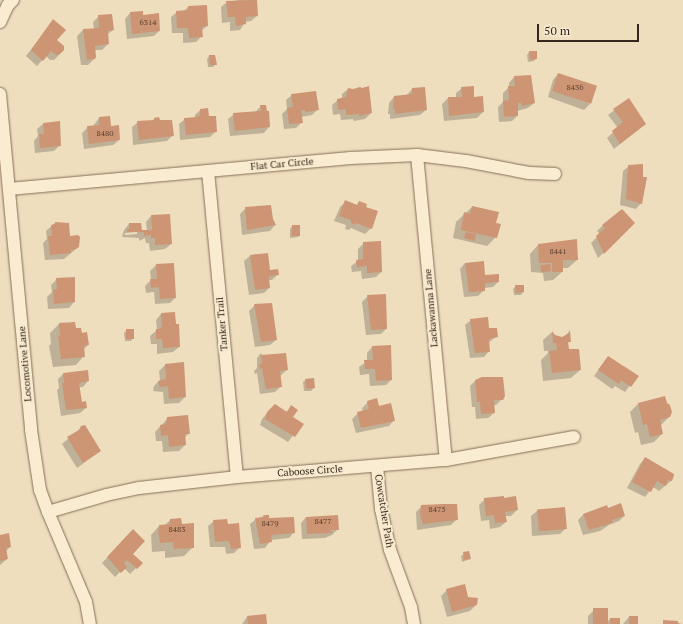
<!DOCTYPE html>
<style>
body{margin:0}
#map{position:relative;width:683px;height:624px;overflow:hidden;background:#eedebe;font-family:"PT Serif",serif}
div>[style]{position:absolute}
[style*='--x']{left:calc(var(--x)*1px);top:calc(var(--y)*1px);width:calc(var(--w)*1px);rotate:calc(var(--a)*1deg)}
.shadow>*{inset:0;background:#0003}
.building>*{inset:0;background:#cd9573;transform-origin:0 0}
.roads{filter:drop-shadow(0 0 1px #866e57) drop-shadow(0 0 1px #866e57)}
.minor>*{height:12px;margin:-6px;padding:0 6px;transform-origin:6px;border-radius:6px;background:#f9ecd1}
span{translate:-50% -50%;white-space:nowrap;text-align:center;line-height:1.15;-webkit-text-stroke:4px #f6e9cd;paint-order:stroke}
.number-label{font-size:8px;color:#5c4232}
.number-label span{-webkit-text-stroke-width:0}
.street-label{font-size:10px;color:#36271c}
.scale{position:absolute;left:537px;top:24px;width:102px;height:18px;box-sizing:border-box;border:2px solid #36271c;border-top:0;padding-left:5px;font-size:12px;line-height:14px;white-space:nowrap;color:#36271c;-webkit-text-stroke:3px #f6e9cd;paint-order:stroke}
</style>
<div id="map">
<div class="shadow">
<div style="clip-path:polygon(239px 0,256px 0,257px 16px,251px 21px,245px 22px,240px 30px,230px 31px,230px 22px,222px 23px,221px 7px,227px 2px)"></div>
<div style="clip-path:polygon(188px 7px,207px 26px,201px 31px,202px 36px,196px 42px,183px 43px,183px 33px,172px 33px,171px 17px,177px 12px,184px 11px)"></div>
<div style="clip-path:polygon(130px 13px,142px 16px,159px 31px,154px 36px,127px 39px,125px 19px)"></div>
<div style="clip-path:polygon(99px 16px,113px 30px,107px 35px,108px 44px,102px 50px,94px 50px,94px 59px,88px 65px,81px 65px,77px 36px,83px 30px,94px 29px,93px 22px)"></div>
<div style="clip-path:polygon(53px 21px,60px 54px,54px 60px,50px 60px,46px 56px,37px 66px,26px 56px)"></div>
<div style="clip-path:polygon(529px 52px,536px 58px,534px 61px,528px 62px,527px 55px)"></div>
<div style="clip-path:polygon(209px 56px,216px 64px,213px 67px,208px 67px,207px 59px)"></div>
<div style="clip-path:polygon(558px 74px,590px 104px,584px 110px,548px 97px,553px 80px)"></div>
<div style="clip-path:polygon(514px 77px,534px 103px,528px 108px,517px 111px,517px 116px,512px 121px,499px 122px,498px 107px,503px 102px,503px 93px,509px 87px,509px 83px)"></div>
<div style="clip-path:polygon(462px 88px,483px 112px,477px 118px,444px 121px,442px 104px,448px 98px,456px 98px,456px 93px)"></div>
<div style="clip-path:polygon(348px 89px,353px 90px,371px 113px,365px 119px,354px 121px,353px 119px,341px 120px,340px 114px,333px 115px,332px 105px,338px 100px,342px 99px,342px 94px)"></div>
<div style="clip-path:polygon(412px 89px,426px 110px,420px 115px,390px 119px,390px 114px,388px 114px,389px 103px,394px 97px,406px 96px)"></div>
<div style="clip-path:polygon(292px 95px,318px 109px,312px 115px,301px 117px,302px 122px,296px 128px,284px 129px,282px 114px,287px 109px,286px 100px)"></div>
<div style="clip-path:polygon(629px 99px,645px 124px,614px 149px,607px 138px,618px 128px,608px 115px)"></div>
<div style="clip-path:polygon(261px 106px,266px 112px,269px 127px,264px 133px,230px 136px,228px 119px,234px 114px,255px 112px)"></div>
<div style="clip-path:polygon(200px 110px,208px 117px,216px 131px,210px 137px,180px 140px,179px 124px,185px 119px,195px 118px,195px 115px)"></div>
<div style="clip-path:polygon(99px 118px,110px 127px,119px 140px,113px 145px,84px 149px,82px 133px,88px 127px,93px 126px)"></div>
<div style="clip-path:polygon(154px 119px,173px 135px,167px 141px,133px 145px,132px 127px,138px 122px,152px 121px)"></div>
<div style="clip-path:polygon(43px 124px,60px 145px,54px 151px,35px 153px,34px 141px,38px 136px,37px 129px)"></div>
<div style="clip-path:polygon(629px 166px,641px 203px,636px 209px,620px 205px,623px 171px)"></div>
<div style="clip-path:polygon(345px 202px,365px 207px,371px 228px,365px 234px,351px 228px,349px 230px,345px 229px,346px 225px,334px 221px,340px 207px)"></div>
<div style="clip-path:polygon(472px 207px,495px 224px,496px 237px,487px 246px,453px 238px,456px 222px)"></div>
<div style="clip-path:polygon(246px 208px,272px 219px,275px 225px,270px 231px,242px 235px,240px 214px)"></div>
<div style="clip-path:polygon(evenodd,151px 216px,171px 244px,165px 249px,150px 251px,149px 243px,146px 243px,145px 238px,139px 241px,139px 238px,122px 237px,124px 230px,129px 224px,141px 231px,147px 231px,146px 222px,151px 216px,137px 232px,137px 234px,125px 235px,125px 233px,137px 232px)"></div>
<div style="clip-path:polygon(55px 223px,69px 237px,76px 249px,64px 259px,45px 260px,43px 243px,47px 239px,46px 231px)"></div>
<div style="clip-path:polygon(634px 223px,598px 258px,591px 243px,600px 234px,597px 231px,603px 225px)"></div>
<div style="clip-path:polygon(292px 226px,300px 235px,298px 237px,290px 238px,290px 229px)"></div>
<div style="clip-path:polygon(364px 243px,381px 272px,376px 277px,362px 279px,361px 271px,352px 272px,351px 266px,358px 261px,358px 249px)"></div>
<div style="clip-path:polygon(538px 245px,577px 260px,568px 268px,562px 268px,562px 272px,553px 280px,544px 281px,543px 273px,531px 272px,530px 254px)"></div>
<div style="clip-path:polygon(267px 254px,269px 271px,278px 274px,272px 280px,269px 280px,269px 288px,264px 293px,249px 295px,244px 261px,250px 256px)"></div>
<div style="clip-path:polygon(465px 263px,484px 277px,498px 282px,493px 287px,484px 288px,484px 290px,478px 296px,464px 297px,460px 269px)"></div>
<div style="clip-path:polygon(156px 265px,175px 298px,170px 303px,155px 304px,154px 292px,146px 293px,145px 286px,151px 280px,150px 271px)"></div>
<div style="clip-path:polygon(57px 279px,74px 302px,69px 308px,48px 309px,47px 297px,52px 292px,51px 285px)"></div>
<div style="clip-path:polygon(516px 286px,523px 292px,521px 295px,514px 295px,513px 289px)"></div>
<div style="clip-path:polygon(368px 296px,386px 329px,381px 334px,366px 335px,362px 302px)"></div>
<div style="clip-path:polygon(255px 305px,276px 340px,270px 345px,255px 347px,249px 311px)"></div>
<div style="clip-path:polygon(161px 314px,179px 347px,173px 352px,157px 354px,157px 344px,151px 344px,150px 336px,157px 330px,156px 320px)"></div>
<div style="clip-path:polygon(471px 320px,497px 336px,488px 343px,489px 351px,484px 357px,470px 358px,465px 325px)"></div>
<div style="clip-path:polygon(74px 323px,75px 329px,81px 334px,88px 345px,84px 349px,84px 356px,76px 365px,53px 367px,49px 346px,51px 344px,50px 333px,59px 324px)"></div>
<div style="clip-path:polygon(127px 330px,133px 338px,131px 341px,125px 341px,124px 333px)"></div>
<div style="clip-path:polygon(552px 332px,554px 336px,562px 338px,569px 332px,570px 341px,567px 344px,568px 350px,580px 370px,571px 378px,543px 381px,541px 360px,548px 353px,548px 351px,544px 351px,543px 340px)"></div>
<div style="clip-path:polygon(372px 347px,391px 380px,386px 385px,370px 386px,369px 374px,360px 375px,359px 367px,367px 361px,367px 353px)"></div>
<div style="clip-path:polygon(261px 353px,263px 357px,287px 370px,280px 376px,281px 386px,275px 392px,260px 394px,257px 373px,255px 374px,254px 371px,257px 368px,257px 358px)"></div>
<div style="clip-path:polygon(608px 357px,637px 376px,625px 392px,615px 386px,612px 389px,594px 376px)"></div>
<div style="clip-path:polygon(183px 363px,185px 397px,179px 403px,164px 404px,163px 392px,153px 391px,154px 386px,160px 380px,159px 371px,165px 365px)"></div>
<div style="clip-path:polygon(63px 374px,88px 381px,83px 387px,79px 387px,81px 403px,86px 408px,80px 413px,61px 416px,57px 390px,59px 388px,58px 379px)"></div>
<div style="clip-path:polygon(306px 380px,314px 388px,311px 391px,304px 391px,303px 382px)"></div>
<div style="clip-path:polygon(476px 380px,502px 399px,496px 405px,493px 405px,494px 413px,488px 418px,476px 419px,475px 407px,472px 407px,470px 386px)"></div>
<div style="clip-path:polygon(368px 402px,378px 407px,394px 420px,389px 426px,356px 433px,352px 419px,358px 413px,363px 412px,362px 408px)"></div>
<div style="clip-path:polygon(638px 404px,669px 417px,660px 426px,662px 434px,654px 442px,641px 445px,638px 432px,635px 433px,630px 412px)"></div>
<div style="clip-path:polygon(291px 407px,292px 417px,302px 424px,288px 442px,260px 425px,262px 419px,269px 411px,286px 412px)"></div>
<div style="clip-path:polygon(168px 418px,189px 433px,184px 438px,185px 445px,179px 451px,163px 452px,162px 441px,156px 441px,155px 432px)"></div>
<div style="clip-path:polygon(82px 427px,100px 451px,77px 468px,62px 444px)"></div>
<div style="clip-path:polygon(645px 458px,674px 476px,672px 480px,659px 491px,653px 487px,645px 497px,627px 488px,640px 464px)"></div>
<div style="clip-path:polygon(485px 499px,517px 510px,511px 516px,505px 516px,506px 522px,500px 527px,490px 529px,489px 520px,481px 521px,479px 505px)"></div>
<div style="clip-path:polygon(422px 506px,457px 519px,451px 525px,417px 530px,416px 512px)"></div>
<div style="clip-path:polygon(607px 509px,624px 516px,619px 521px,609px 525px,600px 531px,583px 535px,578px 520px,584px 514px)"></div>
<div style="clip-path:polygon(537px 511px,566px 528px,560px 534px,532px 536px,531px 516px)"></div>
<div style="clip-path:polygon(264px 516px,269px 519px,294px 532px,289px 538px,271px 540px,265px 548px,254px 549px,250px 524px,256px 519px)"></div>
<div style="clip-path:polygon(306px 517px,338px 529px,332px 535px,325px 538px,302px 539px,301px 523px)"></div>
<div style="clip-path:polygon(170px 520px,181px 525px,193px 547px,184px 556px,165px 558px,165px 551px,152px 552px,151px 535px,159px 526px,165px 525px)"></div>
<div style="clip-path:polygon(214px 521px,227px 525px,240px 547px,234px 553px,226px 554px,225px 547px,210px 547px,208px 526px)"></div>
<div style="clip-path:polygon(0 536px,10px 547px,5px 552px,7px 559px,0 565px)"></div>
<div style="clip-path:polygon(127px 536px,132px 554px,141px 563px,130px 574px,124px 568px,115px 577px,102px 563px)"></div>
<div style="clip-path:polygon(469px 552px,470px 559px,462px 562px,461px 556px)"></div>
<div style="clip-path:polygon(447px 590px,468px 598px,476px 605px,470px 611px,447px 617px,441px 596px)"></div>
<div style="clip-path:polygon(594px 610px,607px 622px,610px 619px,619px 624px,588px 624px,588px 616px)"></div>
<div style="clip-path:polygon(247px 617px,266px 624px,242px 624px)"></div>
<div style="clip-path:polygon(629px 617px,637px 624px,623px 624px)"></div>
</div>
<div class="building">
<div style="clip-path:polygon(257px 0,258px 16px,246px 17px,246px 24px,236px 26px,235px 17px,228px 17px,226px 1px)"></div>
<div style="clip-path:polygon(207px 5px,208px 26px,202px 27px,203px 37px,189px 38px,188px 28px,177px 28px,176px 11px,188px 10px,188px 6px)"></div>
<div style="clip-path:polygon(143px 11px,143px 15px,159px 13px,160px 31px,132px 34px,130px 12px)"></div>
<div style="clip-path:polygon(112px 14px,114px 30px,108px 31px,109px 44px,95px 46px,96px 57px,95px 59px,87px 60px,83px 29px,99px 28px,98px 15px)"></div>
<div style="clip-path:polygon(53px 19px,66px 30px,57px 40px,64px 46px,64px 50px,60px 54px,56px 55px,51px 51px,43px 61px,31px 50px)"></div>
<div style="clip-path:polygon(529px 51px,537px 51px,537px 59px,530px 60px)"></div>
<div style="clip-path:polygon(209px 55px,215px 55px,217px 65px,210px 65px)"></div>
<div style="left:558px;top:73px;width:41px;height:19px;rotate:18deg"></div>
<div style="clip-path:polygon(531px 75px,535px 103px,522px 106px,521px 103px,518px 103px,518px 116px,504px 117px,503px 101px,509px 100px,508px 86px,515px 86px,514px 76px)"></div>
<div style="clip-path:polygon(369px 86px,372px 113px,359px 116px,359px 114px,346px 115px,346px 109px,338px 110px,337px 99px,346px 97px,348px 88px,353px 89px,360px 87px,362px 88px)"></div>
<div style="clip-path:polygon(474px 86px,474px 97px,483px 96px,484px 112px,449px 116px,448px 97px,462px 97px,461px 87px)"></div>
<div style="clip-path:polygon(425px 87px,427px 110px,395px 114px,395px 109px,393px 109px,394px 96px,412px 94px,412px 88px)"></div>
<div style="clip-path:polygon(316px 91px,319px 110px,306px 112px,305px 110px,301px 110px,303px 123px,289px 124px,287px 108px,293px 107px,291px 94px)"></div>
<div style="clip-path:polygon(629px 98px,646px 124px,620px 144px,612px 131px,623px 122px,613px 109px)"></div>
<div style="clip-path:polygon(260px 105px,266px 105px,267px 111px,269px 111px,270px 127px,235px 131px,233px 113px,261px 111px)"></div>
<div style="clip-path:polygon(208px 108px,209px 116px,216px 116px,217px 132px,186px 135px,184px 118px,197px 117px,200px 115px,200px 109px)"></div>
<div style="clip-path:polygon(110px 116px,111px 126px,119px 125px,120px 140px,89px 144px,87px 126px,99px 125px,99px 117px)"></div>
<div style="clip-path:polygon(159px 117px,160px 120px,172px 120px,174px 136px,139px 140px,137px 121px,154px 120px,154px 118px)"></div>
<div style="clip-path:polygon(60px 121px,61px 146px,40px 148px,39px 134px,44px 134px,43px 123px)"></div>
<div style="clip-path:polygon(643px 164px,643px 177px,647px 177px,642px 204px,626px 199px,628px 165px)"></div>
<div style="clip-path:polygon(345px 200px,357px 205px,359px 201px,367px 204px,366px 207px,378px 211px,372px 229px,356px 223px,355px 225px,351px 223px,351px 220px,339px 216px)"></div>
<div style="clip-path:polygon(271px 205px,273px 219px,276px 225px,247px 230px,245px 207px)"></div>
<div style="clip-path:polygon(472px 206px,499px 212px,496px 223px,501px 224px,497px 238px,461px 230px,464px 212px,470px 214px)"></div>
<div style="clip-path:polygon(622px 209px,635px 223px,604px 254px,596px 236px,605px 228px,602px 225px)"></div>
<div style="clip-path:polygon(170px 214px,172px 244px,155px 245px,155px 238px,151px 238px,151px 234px,150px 235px,144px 236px,144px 232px,127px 232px,127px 229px,129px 229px,129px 223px,141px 223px,142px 230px,149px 230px,150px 231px,152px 229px,151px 215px)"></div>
<div style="clip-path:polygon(55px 222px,69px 223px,70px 236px,78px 235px,80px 237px,79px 247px,76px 249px,71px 250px,71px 253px,50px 255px,48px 236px,52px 236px,51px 225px,55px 224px)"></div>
<div style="left:292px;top:225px;width:8px;height:11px"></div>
<div style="clip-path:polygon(466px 232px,476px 234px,475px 241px,464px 238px)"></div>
<div style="clip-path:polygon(577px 239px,578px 260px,563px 260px,563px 272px,552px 272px,552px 263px,539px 263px,538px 244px)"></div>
<div style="clip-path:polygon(381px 241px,382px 272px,367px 273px,367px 266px,357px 267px,356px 260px,363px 259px,363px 242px)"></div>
<div style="clip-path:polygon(268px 253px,270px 270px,278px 269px,279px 275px,269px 276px,270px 288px,255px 290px,250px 255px)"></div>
<div style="clip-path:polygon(484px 261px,485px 275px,499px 274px,499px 282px,485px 283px,485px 291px,469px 292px,465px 263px)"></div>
<div style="clip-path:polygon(174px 263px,176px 298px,160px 299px,159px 287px,151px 288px,150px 279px,157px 279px,156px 264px)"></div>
<div style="left:550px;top:264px;width:7px;height:10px;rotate:82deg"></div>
<div style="clip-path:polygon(75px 277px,75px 302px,54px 304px,53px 290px,57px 289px,56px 278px)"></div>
<div style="clip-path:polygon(515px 285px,524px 285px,524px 292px,516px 293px)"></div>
<div style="clip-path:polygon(386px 294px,387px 329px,371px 330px,367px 295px)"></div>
<div style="clip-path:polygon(272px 303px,277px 340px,261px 342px,254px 304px)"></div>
<div style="clip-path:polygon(175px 312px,176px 324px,179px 324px,180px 347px,163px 348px,162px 339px,156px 339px,156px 329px,160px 329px,162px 326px,161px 313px)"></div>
<div style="clip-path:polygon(488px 317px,489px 328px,497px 328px,498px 337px,489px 339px,490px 352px,475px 353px,470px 319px)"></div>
<div style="clip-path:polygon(75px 322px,76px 328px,81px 328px,82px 333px,87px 332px,89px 345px,84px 346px,85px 357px,61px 359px,58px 336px,60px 336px,59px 323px)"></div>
<div style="left:126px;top:329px;width:8px;height:10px"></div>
<div style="clip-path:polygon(570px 330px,571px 342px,568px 342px,569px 349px,579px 349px,581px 370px,552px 373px,549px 351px,557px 350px,556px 343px,553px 343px,552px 331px,555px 335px,562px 337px,568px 334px)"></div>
<div style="clip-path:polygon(391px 345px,392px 380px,376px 381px,375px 369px,365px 369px,364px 360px,373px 360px,372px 346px)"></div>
<div style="clip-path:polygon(286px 353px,288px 370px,280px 371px,282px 387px,266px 389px,262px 368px,260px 369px,259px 364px,262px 364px,261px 355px)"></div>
<div style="clip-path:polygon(608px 356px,639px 376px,631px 387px,621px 380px,619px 384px,598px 370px)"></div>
<div style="clip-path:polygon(184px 362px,186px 397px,169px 399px,168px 386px,160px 387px,158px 381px,166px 379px,165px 364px)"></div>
<div style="clip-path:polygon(88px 370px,89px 381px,79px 383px,82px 402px,86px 401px,87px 408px,66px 410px,62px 383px,64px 383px,63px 373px)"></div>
<div style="clip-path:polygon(482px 377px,503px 377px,505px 396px,503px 400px,494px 400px,495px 413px,481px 414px,480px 402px,477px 402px,475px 380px)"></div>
<div style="left:314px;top:378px;width:10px;height:9px;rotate:84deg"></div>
<div style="clip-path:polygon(665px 396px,667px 403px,670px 405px,672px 412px,670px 417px,660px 420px,663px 434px,650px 437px,647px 424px,643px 425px,638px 403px)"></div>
<div style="clip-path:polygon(377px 398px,379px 406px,391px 403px,395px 421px,361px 428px,357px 412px,369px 409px,367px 401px)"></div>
<div style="clip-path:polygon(275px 404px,287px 412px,291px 405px,298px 410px,293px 417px,304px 424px,295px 437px,265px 419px,267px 412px)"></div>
<div style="clip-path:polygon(188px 415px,190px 434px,185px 434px,186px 445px,169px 447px,168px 435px,161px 436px,160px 425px,166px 424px,167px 417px)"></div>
<div style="clip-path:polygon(85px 425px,101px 451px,83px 463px,67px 437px,79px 430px,81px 426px)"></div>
<div style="clip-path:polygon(645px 457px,674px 474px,672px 481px,668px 480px,666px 486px,657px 481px,651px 492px,632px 482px)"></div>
<div style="clip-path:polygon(504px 496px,504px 498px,516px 496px,518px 510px,505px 512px,507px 522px,495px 523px,494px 515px,486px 516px,484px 498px)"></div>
<div style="clip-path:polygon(621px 503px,625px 516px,612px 520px,613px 522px,606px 525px,589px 530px,583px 514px,607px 505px,608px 508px)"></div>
<div style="clip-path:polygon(443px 504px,457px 504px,458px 520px,423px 524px,420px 514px,421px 505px)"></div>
<div style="left:565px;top:507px;width:22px;height:28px;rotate:85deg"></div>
<div style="clip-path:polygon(263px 515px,269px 515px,269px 518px,294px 517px,295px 533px,271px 535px,272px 542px,260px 544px,255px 518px,264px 517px)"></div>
<div style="clip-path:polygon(338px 515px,339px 530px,331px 530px,332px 533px,307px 534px,306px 517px)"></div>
<div style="clip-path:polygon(181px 518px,182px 524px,194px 523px,194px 548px,174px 549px,173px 542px,160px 543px,158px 530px,159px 529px,159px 525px,170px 524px,170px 519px)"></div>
<div style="clip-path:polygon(227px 519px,228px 524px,239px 523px,241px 548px,231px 549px,229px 541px,215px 542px,213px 520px)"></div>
<div style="clip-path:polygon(133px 529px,145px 541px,133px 554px,143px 563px,137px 569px,127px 560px,124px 563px,127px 567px,121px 573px,107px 557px)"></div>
<div style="clip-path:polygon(9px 533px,11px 547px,6px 548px,8px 559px,0 561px,0 535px)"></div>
<div style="clip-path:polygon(469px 551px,471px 559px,464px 560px,463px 552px)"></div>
<div style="clip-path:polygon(465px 584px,468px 597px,478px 598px,477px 605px,452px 612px,446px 589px)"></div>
<div style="left:608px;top:608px;width:16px;height:15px;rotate:90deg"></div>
<div style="clip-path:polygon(266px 614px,267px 624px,248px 624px,247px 616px)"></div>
<div style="left:629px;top:616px;width:9px;height:8px"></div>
<div style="left:610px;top:618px;width:10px;height:6px"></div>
<div style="clip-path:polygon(663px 620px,678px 621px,678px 623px,682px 624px,663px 624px)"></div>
</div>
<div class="roads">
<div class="minor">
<div style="--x:0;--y:22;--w:19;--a:-65"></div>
<div style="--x:8;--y:5;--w:7;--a:-45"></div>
<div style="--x:0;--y:94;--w:337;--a:84.7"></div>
<div style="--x:31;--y:430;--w:61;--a:81.5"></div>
<div style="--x:40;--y:490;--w:23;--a:70"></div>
<div style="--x:48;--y:512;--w:98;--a:67.1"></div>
<div style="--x:86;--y:602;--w:22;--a:80"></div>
<div style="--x:417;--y:155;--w:306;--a:84.6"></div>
<div style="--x:208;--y:171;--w:307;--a:84.6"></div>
<div style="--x:9;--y:189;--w:343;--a:-5.2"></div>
<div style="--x:351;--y:158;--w:66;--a:-2.6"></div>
<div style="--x:417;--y:155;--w:49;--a:7"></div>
<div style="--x:466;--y:161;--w:64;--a:10.8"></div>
<div style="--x:529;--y:173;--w:26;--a:2"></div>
<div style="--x:377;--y:466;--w:43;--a:84.7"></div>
<div style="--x:381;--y:509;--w:42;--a:77.6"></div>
<div style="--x:390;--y:550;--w:61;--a:69.8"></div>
<div style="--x:411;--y:607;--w:17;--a:80"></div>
<div style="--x:48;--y:512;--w:60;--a:-16.3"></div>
<div style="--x:106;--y:495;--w:34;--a:-12"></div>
<div style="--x:139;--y:488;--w:99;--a:-6.4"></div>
<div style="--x:237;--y:477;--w:210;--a:-4.7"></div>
<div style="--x:446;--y:460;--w:130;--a:-10.2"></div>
</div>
</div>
<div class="number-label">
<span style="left:148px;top:23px">6314</span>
<span style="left:575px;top:88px">8436</span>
<span style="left:105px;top:134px">8480</span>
<span style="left:558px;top:252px">8441</span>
<span style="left:437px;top:510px">8475</span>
<span style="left:323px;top:522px">8477</span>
<span style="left:270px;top:524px">8479</span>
<span style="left:177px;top:530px">8483</span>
</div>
<div class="street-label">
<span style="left:282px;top:164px;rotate:-5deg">Flat Car Circle</span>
<span style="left:431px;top:308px;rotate:-95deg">Lackawanna Lane</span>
<span style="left:222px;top:324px;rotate:-95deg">Tanker Trail</span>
<span style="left:25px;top:364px;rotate:-95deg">Locomotive Lane</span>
<span style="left:310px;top:471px;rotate:-4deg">Caboose Circle</span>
<span style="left:384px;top:511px;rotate:81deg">Cowcatcher Path</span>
</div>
<div class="scale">50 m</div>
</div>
